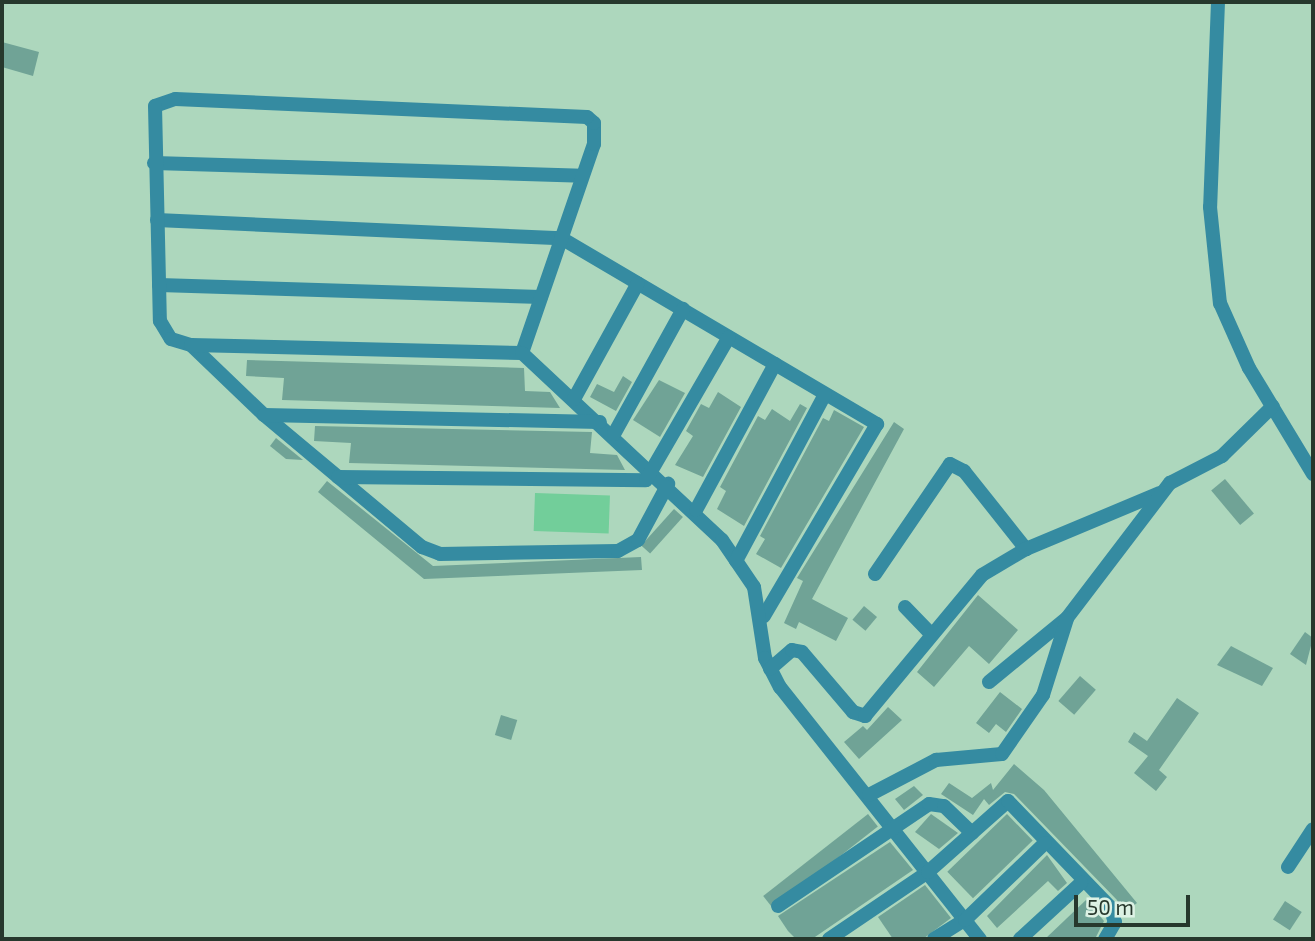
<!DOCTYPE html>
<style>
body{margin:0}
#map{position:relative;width:1315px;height:941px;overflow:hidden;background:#add7bd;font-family:"Exo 2",sans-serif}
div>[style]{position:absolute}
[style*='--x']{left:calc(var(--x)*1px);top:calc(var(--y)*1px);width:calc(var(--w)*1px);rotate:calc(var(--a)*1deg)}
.green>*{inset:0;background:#72ce9a;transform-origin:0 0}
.building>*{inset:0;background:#70a396;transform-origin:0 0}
.street>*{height:14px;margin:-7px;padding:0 7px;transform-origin:7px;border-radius:7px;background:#358ba1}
span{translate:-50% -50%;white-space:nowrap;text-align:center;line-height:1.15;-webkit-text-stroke:5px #ddf2e5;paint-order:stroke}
.frame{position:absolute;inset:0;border:4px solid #27382d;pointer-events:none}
.scale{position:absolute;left:1074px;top:895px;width:116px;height:32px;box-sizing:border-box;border:4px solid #27382d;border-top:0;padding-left:9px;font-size:21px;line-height:24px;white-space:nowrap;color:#27382d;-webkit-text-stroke:5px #ddf2e5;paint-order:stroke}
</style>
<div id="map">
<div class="green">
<div style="left:535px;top:493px;width:75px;height:38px;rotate:2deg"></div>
</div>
<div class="building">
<div style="clip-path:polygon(2px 42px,39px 52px,33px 76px,2px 67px)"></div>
<div style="clip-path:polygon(247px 360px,524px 368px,525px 391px,550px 392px,560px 408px,282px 400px,284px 378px,246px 376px)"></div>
<div style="clip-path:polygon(623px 376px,632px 382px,616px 411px,590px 397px,597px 384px,614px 392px)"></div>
<div style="clip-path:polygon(659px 380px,685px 393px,660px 437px,633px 420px)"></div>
<div style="clip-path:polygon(718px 392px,741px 407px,703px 477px,675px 465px,693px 436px,686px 431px,701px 404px,709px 408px)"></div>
<div style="clip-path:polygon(800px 404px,807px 408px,744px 526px,717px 509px,726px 491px,720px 487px,758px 416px,765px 420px,772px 409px,790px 421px)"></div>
<div style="clip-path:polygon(834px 410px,864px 427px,781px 568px,756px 554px,765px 539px,760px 536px,823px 418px,829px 421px)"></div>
<div style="clip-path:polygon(894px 422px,904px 429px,812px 599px,848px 618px,836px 641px,799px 622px,796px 629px,784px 623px,803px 581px,797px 578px)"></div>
<div style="clip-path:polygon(315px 426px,592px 432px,590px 453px,617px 455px,625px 470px,349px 463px,351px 443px,314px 441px)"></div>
<div style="clip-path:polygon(276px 438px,303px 460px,286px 459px,270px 446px)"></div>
<div style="left:1225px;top:479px;width:45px;height:18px;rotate:50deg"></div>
<div style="clip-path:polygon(327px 481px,433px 566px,641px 557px,642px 570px,424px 579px,318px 492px)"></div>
<div style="left:674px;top:509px;width:12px;height:49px;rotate:42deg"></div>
<div style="clip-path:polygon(978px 595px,1018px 630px,989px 664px,969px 646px,934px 687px,917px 672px)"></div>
<div style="left:864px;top:606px;width:17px;height:18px;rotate:40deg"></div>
<div style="clip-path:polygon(1305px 632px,1313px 638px,1306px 665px,1290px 654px)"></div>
<div style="clip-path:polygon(1231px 646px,1273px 668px,1262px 686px,1217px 665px)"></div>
<div style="left:1080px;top:676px;width:21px;height:33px;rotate:41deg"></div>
<div style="clip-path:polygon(1000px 692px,1022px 709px,1006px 732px,996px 724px,989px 733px,976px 723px)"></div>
<div style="clip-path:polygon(1177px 698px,1199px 713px,1159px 770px,1167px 777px,1156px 791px,1134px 773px,1148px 756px,1128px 742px,1134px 732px,1147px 741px)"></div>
<div style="clip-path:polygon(888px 707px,902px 720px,859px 759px,844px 742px,863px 726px,867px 730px)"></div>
<div style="left:501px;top:715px;width:17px;height:21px;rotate:17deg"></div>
<div style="clip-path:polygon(1014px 764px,1044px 790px,1137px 903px,1123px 914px,1117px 900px,1014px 794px,1005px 792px,989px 805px,984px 799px,973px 815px,941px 794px,949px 783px,972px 798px,991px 783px,993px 790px)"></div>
<div style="clip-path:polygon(914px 786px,923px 795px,904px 810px,895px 799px)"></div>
<div style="left:868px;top:814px;width:16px;height:133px;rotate:52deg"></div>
<div style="clip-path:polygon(931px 814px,958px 833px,939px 849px,915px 832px)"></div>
<div style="left:1007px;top:814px;width:37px;height:83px;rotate:46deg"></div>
<div style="clip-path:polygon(890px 842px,913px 870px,812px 939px,796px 939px,788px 931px,778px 916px)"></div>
<div style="clip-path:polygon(1047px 855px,1067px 883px,1058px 891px,1048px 881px,997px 928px,987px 916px)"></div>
<div style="clip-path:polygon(925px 885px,951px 918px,923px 939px,893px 939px,878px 917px)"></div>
<div style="clip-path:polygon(1086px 900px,1104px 921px,1095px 939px,1045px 939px)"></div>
<div style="left:1285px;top:901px;width:20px;height:22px;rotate:33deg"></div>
</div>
<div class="street">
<div style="--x:1218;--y:2;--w:205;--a:92.2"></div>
<div style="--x:1210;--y:207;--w:97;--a:84.1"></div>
<div style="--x:1220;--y:303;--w:71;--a:66"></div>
<div style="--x:1249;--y:368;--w:124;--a:58.9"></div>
<div style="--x:154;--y:163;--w:428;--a:1.7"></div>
<div style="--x:157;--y:220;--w:404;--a:2.6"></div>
<div style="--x:561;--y:238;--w:367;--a:30.5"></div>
<div style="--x:877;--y:424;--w:223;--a:120.5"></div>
<div style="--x:159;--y:285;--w:382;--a:1.8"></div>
<div style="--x:191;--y:345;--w:101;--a:43.8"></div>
<div style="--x:264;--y:415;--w:206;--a:39.9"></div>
<div style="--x:422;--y:547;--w:19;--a:21"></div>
<div style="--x:440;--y:554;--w:178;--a:-1"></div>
<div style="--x:618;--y:551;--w:23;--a:-29"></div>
<div style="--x:638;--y:540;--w:64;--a:-61.8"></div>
<div style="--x:522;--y:353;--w:221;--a:-71"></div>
<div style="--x:594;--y:144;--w:21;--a:-90"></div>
<div style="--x:594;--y:123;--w:9;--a:-139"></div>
<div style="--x:587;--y:117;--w:412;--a:-177.5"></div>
<div style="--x:175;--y:99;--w:21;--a:161"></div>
<div style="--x:155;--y:106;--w:215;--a:88.7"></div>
<div style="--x:160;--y:321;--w:21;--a:59"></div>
<div style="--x:171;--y:339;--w:21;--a:17"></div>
<div style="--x:191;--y:345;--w:331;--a:1.4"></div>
<div style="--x:522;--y:353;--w:274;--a:43.1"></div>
<div style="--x:722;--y:540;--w:57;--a:55.8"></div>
<div style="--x:754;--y:587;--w:72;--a:81.2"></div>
<div style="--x:765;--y:658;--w:33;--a:63"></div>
<div style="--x:780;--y:687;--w:322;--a:51.6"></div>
<div style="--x:574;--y:399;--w:132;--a:-61.1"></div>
<div style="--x:264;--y:415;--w:336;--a:1.2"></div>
<div style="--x:614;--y:434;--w:143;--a:-61.1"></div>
<div style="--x:338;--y:477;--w:308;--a:0.6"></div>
<div style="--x:646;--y:480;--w:165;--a:-59.9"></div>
<div style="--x:696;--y:510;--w:166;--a:-61.6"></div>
<div style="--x:736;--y:561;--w:189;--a:-61.9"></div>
<div style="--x:875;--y:574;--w:133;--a:-55.7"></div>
<div style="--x:950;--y:464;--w:16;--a:27"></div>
<div style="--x:964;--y:471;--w:100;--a:51.5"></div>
<div style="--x:905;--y:607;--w:37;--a:46"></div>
<div style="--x:770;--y:669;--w:29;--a:-41"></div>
<div style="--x:792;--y:650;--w:10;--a:11"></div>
<div style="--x:802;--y:652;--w:79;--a:49.6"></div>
<div style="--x:853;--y:712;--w:13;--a:18"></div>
<div style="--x:865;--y:716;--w:183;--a:-50.3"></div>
<div style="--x:982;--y:575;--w:51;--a:-30.6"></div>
<div style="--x:1026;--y:549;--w:145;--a:-22.7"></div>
<div style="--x:989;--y:682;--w:101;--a:-39.4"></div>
<div style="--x:1067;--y:618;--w:170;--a:-52.7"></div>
<div style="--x:1170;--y:483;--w:59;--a:-27.4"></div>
<div style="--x:1222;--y:456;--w:71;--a:-44.4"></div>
<div style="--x:869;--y:795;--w:76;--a:-27.6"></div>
<div style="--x:936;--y:760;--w:66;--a:-5.2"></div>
<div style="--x:1002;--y:754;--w:72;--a:-55.2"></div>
<div style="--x:1043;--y:695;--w:80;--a:-72.5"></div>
<div style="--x:1288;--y:867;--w:45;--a:-56.7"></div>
<div style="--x:778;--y:906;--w:182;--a:-34"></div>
<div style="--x:929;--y:804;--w:15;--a:8"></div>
<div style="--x:944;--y:806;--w:39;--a:44"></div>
<div style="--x:829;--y:939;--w:120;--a:-34.1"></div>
<div style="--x:928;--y:872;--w:107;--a:-41.6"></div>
<div style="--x:1008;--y:801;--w:147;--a:46.1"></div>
<div style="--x:1110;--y:907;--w:16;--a:72"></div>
<div style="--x:1115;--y:922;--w:20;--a:120"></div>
<div style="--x:934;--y:939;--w:36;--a:-32"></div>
<div style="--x:965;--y:920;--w:111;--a:-43.9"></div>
<div style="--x:1020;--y:939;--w:83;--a:-42.6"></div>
</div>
<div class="frame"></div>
<div class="scale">50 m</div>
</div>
